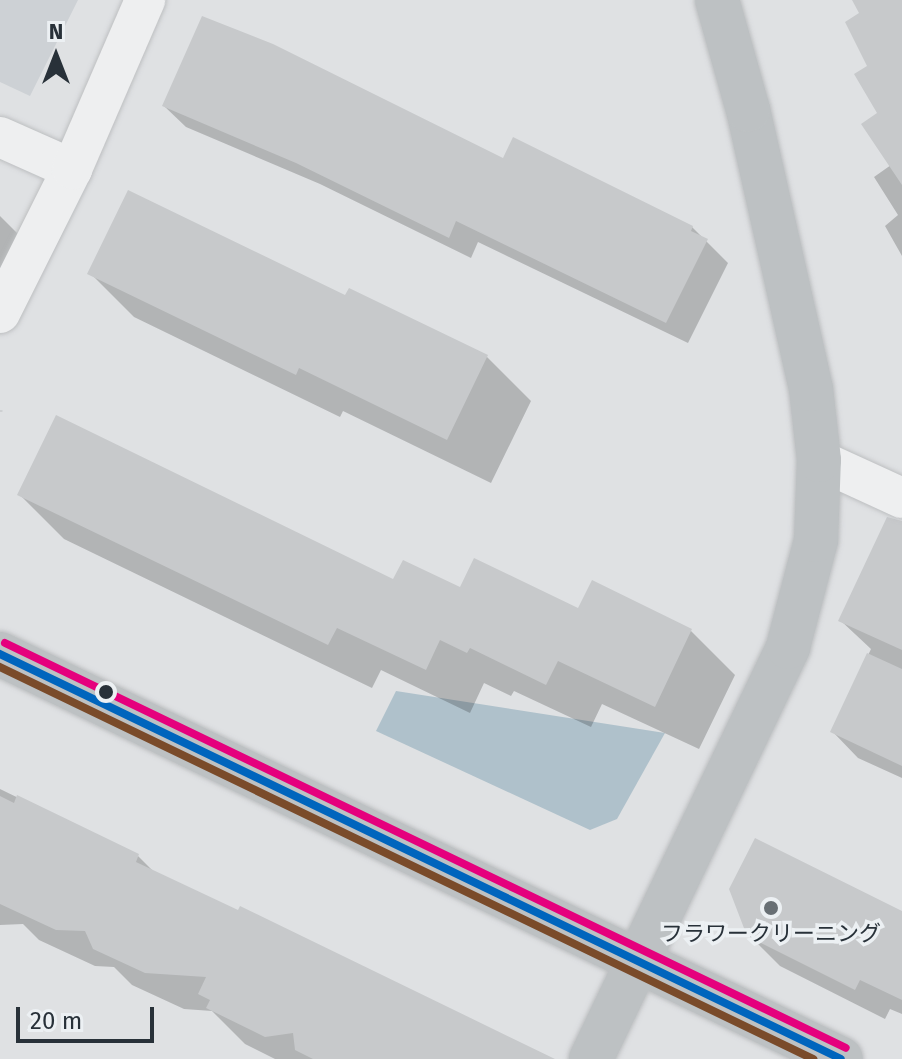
<!DOCTYPE html>
<meta charset="utf-8">
<style>
body{margin:0}
#map{position:relative;width:902px;height:1059px;overflow:hidden;background:#dfe1e3;font-family:"Fira Sans","Noto Sans JP",sans-serif}
div>[style]{position:absolute}
[style*='--x']{left:calc(var(--x)*1px);top:calc(var(--y)*1px);width:calc(var(--w)*1px);rotate:calc(var(--a)*1deg)}
.built>*{inset:0;background:#cdd1d5}
.water>*{inset:0;background:#afc1cb}
.shadow>*{inset:0;background:#0003}
.building>*{inset:0;background:#c7c9cb}
.path>*{height:5px;margin-top:-2.5px;transform-origin:0;background:repeating-linear-gradient(90deg,#bdc0c2 0 6px,transparent 0 12px)}
.roads{filter:drop-shadow(0 0 2px #bdbfc1) drop-shadow(0 0 2px #bdbfc1)}
.street>*{height:40px;margin:-20px;padding:0 20px;transform-origin:20px;border-radius:20px;background:#eeeff0}
.secondary>*{height:44px;margin:-22px;padding:0 22px;transform-origin:22px;border-radius:22px;background:#bdc1c3}
.bus-1>*{height:8px;margin:-4px;padding:0 4px;transform-origin:4px;border-radius:4px;background:#0065bd}
.bus-2>*{height:8px;margin:-4px;padding:0 4px;transform-origin:4px;border-radius:4px;background:#7a4b2a}
.bus-3>*{height:8px;margin:-4px;padding:0 4px;transform-origin:4px;border-radius:4px;background:#e5007d}
.dots>*{width:22px;height:22px;translate:-50% -50%;box-sizing:border-box;border:4px solid #ecf0f3;border-radius:50%}
span{translate:-50% -50%;white-space:nowrap;text-align:center;line-height:1.15;-webkit-text-stroke:7px #ecf0f3;paint-order:stroke}
.poi-label{font-size:22px;color:#283139}
.north{position:absolute;left:16px;top:16px;width:80px;height:80px;-webkit-text-stroke:6px #ecf0f3;paint-order:stroke;rotate:0deg;font-size:22px;font-weight:700;line-height:32px;text-align:center;color:#283139}
.north::after{content:'';display:block;margin:auto;width:28px;height:36px;background:#283139;clip-path:polygon(50% 0,100% 100%,50% 72%,0 100%)}
.scale{position:absolute;left:16px;top:1007px;width:138px;height:36px;box-sizing:border-box;border:4px solid #283139;border-top:0;padding-left:10px;font-size:24px;line-height:28px;white-space:nowrap;color:#283139;-webkit-text-stroke:6px #ecf0f3;paint-order:stroke}
</style>
<div id="map">
<div class="built">
<div style="clip-path:polygon(0 0,78px 0,30px 96px,0 82px)"></div>
</div>
<div class="water">
<div style="clip-path:polygon(396px 691px,665px 733px,617px 819px,590px 830px,376px 731px)"></div>
</div>
<div class="shadow">
<div style="clip-path:polygon(854px 0,902px 0,902px 256px,885px 226px,898px 215px,874px 177px,891px 165px,862px 13px)"></div>
<div style="clip-path:polygon(164px 106px,504px 160px,692px 227px,728px 263px,688px 343px,478px 242px,471px 258px,320px 184px,186px 127px)"></div>
<div style="clip-path:polygon(0 216px,30px 246px,0 306px)"></div>
<div style="clip-path:polygon(90px 273px,346px 298px,487px 357px,531px 401px,491px 483px,343px 411px,340px 417px,134px 317px)"></div>
<div style="clip-path:polygon(20px 495px,394px 581px,579px 611px,593px 583px,691px 631px,735px 675px,699px 749px,602px 704px,591px 727px,514px 691px,511px 696px,484px 683px,470px 713px,381px 670px,372px 688px,64px 539px)"></div>
<div style="clip-path:polygon(902px 541px,902px 778px,858px 758px,832px 731px,871px 649px,840px 620px)"></div>
<div style="clip-path:polygon(0 789px,138px 856px,155px 873px,526px 1059px,275px 1059px,245px 1044px,212px 1011px,184px 1009px,132px 985px,114px 967px,95px 966px,39px 940px,23px 924px,0 925px)"></div>
<div style="clip-path:polygon(902px 914px,902px 1014px,890px 1009px,885px 1019px,780px 966px,749px 935px)"></div>
</div>
<div class="building">
<div style="clip-path:polygon(852px 0,902px 0,902px 185px,861px 124px,877px 113px,854px 74px,867px 66px,845px 22px,859px 13px)"></div>
<div style="clip-path:polygon(202px 16px,273px 44px,503px 158px,513px 137px,693px 226px,691px 231px,708px 239px,666px 323px,456px 221px,449px 238px,296px 163px,162px 106px)"></div>
<div style="clip-path:polygon(128px 190px,345px 295px,349px 288px,488px 355px,447px 440px,299px 368px,296px 375px,87px 274px)"></div>
<div style="clip-path:polygon(56px 415px,393px 579px,403px 560px,460px 587px,474px 558px,578px 608px,592px 580px,692px 629px,655px 707px,558px 661px,546px 685px,470px 648px,467px 653px,440px 640px,426px 670px,337px 628px,328px 645px,17px 495px)"></div>
<div style="clip-path:polygon(887px 517px,902px 521px,902px 650px,838px 621px)"></div>
<div style="clip-path:polygon(867px 653px,902px 669px,902px 766px,830px 732px)"></div>
<div style="clip-path:polygon(17px 795px,139px 854px,136px 862px,238px 910px,240px 906px,555px 1059px,313px 1059px,295px 1050px,293px 1033px,265px 1037px,206px 1008px,210px 1000px,198px 994px,206px 977px,145px 973px,93px 949px,85px 931px,56px 930px,0 904px,0 796px,14px 803px)"></div>
<div style="clip-path:polygon(755px 838px,902px 911px,902px 1000px,860px 980px,855px 990px,747px 936px,729px 889px)"></div>
</div>
<div class="path">
<div style="--x:0;--y:410;--w:1;--a:90"></div>
</div>
<div class="roads">
<div class="street">
<div style="--x:0;--y:137;--w:79;--a:24"></div>
<div style="--x:0;--y:313;--w:161;--a:-63.4"></div>
<div style="--x:72;--y:169;--w:184;--a:-66.6"></div>
<div style="--x:819;--y:460;--w:91;--a:24.6"></div>
</div>
<div class="secondary">
<div style="--x:0;--y:654;--w:933;--a:25.71"></div>
<div style="--x:591;--y:1059;--w:457;--a:-64.4"></div>
<div style="--x:788;--y:647;--w:111;--a:-75.3"></div>
<div style="--x:816;--y:540;--w:80;--a:-87.9"></div>
<div style="--x:819;--y:460;--w:71;--a:-96.4"></div>
<div style="--x:811;--y:389;--w:286;--a:-102.7"></div>
<div style="--x:748;--y:110;--w:114;--a:-105.7"></div>
</div>
</div>
<div class="bus-1">
<div style="--x:0;--y:654;--w:933;--a:25.71"></div>
</div>
<div class="bus-2">
<div style="--x:0;--y:667;--w:903;--a:25.74"></div>
</div>
<div class="bus-3">
<div style="--x:5;--y:643;--w:933;--a:25.71"></div>
</div>
<div class="dots">
<div style="left:106px;top:692px;background:#283139"></div>
<div style="left:771px;top:908px;background:#686f74"></div>
</div>
<div class="poi-label">
<span style="left:771px;top:934px">フラワークリーニング</span>
</div>
<div class="north">N</div>
<div class="scale">20 m</div>
</div>
